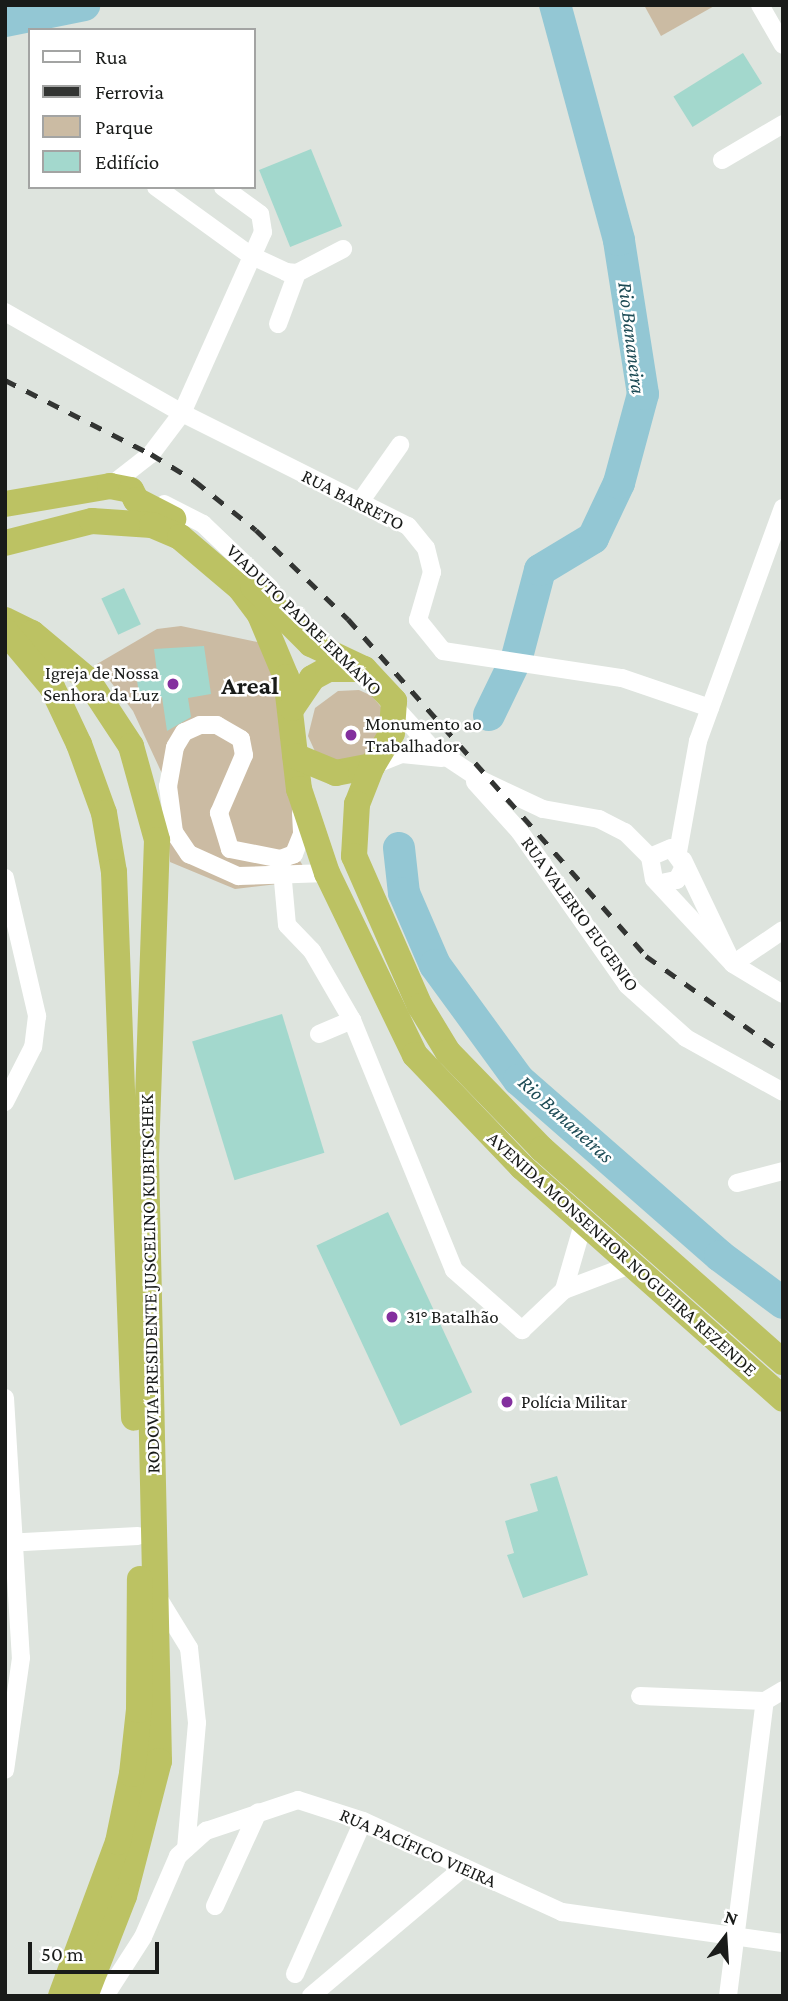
<!DOCTYPE html>
<meta charset="utf-8">
<style>
body{margin:0}
#map{position:relative;width:788px;height:2001px;overflow:hidden;background:#dee4de;font-family:"Crimson Pro",serif}
div>[style]{position:absolute}
[style*='--x']{left:calc(var(--x)*1px);top:calc(var(--y)*1px);width:calc(var(--w)*1px);rotate:calc(var(--a)*1deg)}
.green>*{inset:0;background:#cbbba3}
.river>*{height:32px;margin:-16px;padding:0 16px;transform-origin:16px;border-radius:16px;background:#93c7d4}
.building>*{inset:0;background:#a3d8cd;transform-origin:0 0}
.minor>*{height:18px;margin:-9px;padding:0 9px;transform-origin:9px;border-radius:9px;background:#fff}
.highway>*{height:26px;margin:-13px;padding:0 13px;transform-origin:13px;border-radius:13px;background:#bcc263}
.rail>*{height:5px;margin-top:-2.5px;transform-origin:0;background:repeating-linear-gradient(90deg,#333533 0 12px,transparent 0 24px)}
.dots>*{width:19px;height:19px;translate:-50% -50%;box-sizing:border-box;border:4px solid #fff;border-radius:50%}
span{translate:-50% -50%;white-space:nowrap;text-align:center;line-height:1.15;-webkit-text-stroke:5px #fff;paint-order:stroke}
.street-label{font-size:19px;color:#191b19}
.poi-label{font-size:19px;color:#191b19}
.right{translate:-100% -50%;text-align:right}
.left{translate:0 -50%;text-align:left}
.water-label{font-size:21px;color:#1d4b55;font-style:italic}
.district-label{font-size:26px;color:#191b19;font-weight:700}
.frame{position:absolute;inset:0;border:7px solid #191b19;pointer-events:none}
.legend{position:absolute;left:28px;top:28px;width:228px;height:161px;box-sizing:border-box;background:#fff;border:2px solid #a3a4a3;margin:0;padding:9px 12px;list-style:none;font-size:21px;color:#191b19}
.legend li{display:flex;align-items:center;gap:14px;height:35px}
.legend b{width:35px;border:2px solid #a3a4a3}
.north{position:absolute;left:690px;top:1903px;width:70px;height:70px;-webkit-text-stroke:5px #fff;paint-order:stroke;rotate:17deg;font-size:19px;font-weight:700;line-height:28px;text-align:center;color:#191b19}
.north::after{content:'';display:block;margin:auto;width:24px;height:32px;background:#191b19;clip-path:polygon(50% 0,100% 100%,50% 72%,0 100%)}
.scale{position:absolute;left:28px;top:1942px;width:131px;height:32px;box-sizing:border-box;border:4px solid #191b19;border-top:0;padding-left:9px;font-size:21px;line-height:24px;white-space:nowrap;color:#191b19;-webkit-text-stroke:5px #fff;paint-order:stroke}
</style>
<div id="map">
<div class="green">
<div style="clip-path:polygon(644px 5px,716px 5px,661px 36px)"></div>
<div style="clip-path:polygon(181px 626px,262px 643px,284px 710px,295px 829px,300px 861px,312px 880px,235px 889px,170px 862px,165px 780px,133px 711px,97px 664px,157px 629px)"></div>
<div style="clip-path:polygon(359px 690px,372px 696px,390px 718px,369px 768px,318px 758px,308px 736px,315px 708px,338px 691px)"></div>
</div>
<div class="river">
<div style="--x:5;--y:21;--w:81;--a:-11.4"></div>
<div style="--x:489;--y:715;--w:64;--a:-64.2"></div>
<div style="--x:517;--y:657;--w:90;--a:-75.2"></div>
<div style="--x:540;--y:570;--w:62;--a:-31.1"></div>
<div style="--x:593;--y:538;--w:61;--a:-64.7"></div>
<div style="--x:619;--y:483;--w:92;--a:-74.9"></div>
<div style="--x:643;--y:394;--w:156;--a:-98.9"></div>
<div style="--x:619;--y:240;--w:244;--a:-105.2"></div>
<div style="--x:399;--y:848;--w:45;--a:83.7"></div>
<div style="--x:404;--y:893;--w:78;--a:66.7"></div>
<div style="--x:435;--y:965;--w:142;--a:53.9"></div>
<div style="--x:519;--y:1080;--w:267;--a:41.2"></div>
<div style="--x:720;--y:1256;--w:79;--a:36.7"></div>
</div>
<div class="building">
<div style="left:743px;top:53px;width:36px;height:82px;rotate:58deg"></div>
<div style="left:311px;top:149px;width:83px;height:56px;rotate:68deg"></div>
<div style="left:124px;top:588px;width:40px;height:25px;rotate:65deg"></div>
<div style="clip-path:polygon(204px 646px,211px 694px,188px 698px,191px 717px,167px 731px,162px 697px,140px 700px,136px 674px,157px 672px,154px 649px)"></div>
<div style="left:282px;top:1014px;width:145px;height:94px;rotate:73deg"></div>
<div style="left:388px;top:1212px;width:199px;height:79px;rotate:65deg"></div>
<div style="clip-path:polygon(557px 1476px,588px 1575px,523px 1598px,507px 1555px,514px 1553px,505px 1521px,538px 1511px,530px 1484px)"></div>
</div>
<div class="minor">
<div style="--x:760;--y:5;--w:46;--a:60.1"></div>
<div style="--x:722;--y:160;--w:71;--a:-30.5"></div>
<div style="--x:156;--y:187;--w:116;--a:35.9"></div>
<div style="--x:250;--y:255;--w:40;--a:25"></div>
<div style="--x:286;--y:272;--w:11;--a:5"></div>
<div style="--x:297;--y:273;--w:52;--a:-27.6"></div>
<div style="--x:5;--y:312;--w:204;--a:29.7"></div>
<div style="--x:182;--y:413;--w:253;--a:26.6"></div>
<div style="--x:408;--y:526;--w:28;--a:51"></div>
<div style="--x:426;--y:548;--w:25;--a:76"></div>
<div style="--x:432;--y:572;--w:50;--a:106.3"></div>
<div style="--x:418;--y:620;--w:40;--a:51"></div>
<div style="--x:443;--y:651;--w:181;--a:8.6"></div>
<div style="--x:622;--y:678;--w:93;--a:18.8"></div>
<div style="--x:278;--y:324;--w:54;--a:-69.6"></div>
<div style="--x:110;--y:486;--w:52;--a:-38"></div>
<div style="--x:151;--y:454;--w:51;--a:-52.9"></div>
<div style="--x:182;--y:413;--w:198;--a:-65.9"></div>
<div style="--x:263;--y:232;--w:18;--a:-99"></div>
<div style="--x:260;--y:214;--w:46;--a:-143.9"></div>
<div style="--x:360;--y:502;--w:70;--a:-54.9"></div>
<div style="--x:164;--y:504;--w:44;--a:27.1"></div>
<div style="--x:203;--y:524;--w:93;--a:43.7"></div>
<div style="--x:392;--y:704;--w:57;--a:47.9"></div>
<div style="--x:430;--y:746;--w:61;--a:33.7"></div>
<div style="--x:481;--y:780;--w:68;--a:25.1"></div>
<div style="--x:543;--y:809;--w:57;--a:10.1"></div>
<div style="--x:599;--y:819;--w:29;--a:27"></div>
<div style="--x:625;--y:832;--w:35;--a:45"></div>
<div style="--x:372;--y:766;--w:32;--a:-22"></div>
<div style="--x:402;--y:754;--w:40;--a:5.7"></div>
<div style="--x:475;--y:782;--w:67;--a:48"></div>
<div style="--x:520;--y:832;--w:187;--a:55"></div>
<div style="--x:627;--y:985;--w:79;--a:41.9"></div>
<div style="--x:686;--y:1038;--w:111;--a:29.1"></div>
<div style="--x:301;--y:813;--w:21;--a:87"></div>
<div style="--x:302;--y:834;--w:22;--a:112"></div>
<div style="--x:294;--y:854;--w:14;--a:159"></div>
<div style="--x:281;--y:859;--w:52;--a:-168.9"></div>
<div style="--x:230;--y:849;--w:38;--a:-107"></div>
<div style="--x:219;--y:813;--w:63;--a:-66.7"></div>
<div style="--x:244;--y:755;--w:16;--a:-101"></div>
<div style="--x:241;--y:739;--w:28;--a:-150"></div>
<div style="--x:217;--y:725;--w:17;--a:180"></div>
<div style="--x:200;--y:725;--w:17;--a:156"></div>
<div style="--x:184;--y:732;--w:17;--a:121"></div>
<div style="--x:175;--y:747;--w:40;--a:100"></div>
<div style="--x:168;--y:786;--w:46;--a:82.6"></div>
<div style="--x:174;--y:832;--w:27;--a:56"></div>
<div style="--x:189;--y:854;--w:54;--a:24.2"></div>
<div style="--x:238;--y:876;--w:89;--a:-1.9"></div>
<div style="--x:678;--y:852;--w:113;--a:-79.8"></div>
<div style="--x:698;--y:741;--w:248;--a:-70"></div>
<div style="--x:281;--y:859;--w:66;--a:84.8"></div>
<div style="--x:287;--y:925;--w:36;--a:46"></div>
<div style="--x:312;--y:951;--w:80;--a:59.9"></div>
<div style="--x:352;--y:1020;--w:270;--a:67.8"></div>
<div style="--x:454;--y:1270;--w:91;--a:41.4"></div>
<div style="--x:522;--y:1330;--w:58;--a:-43.6"></div>
<div style="--x:683;--y:860;--w:104;--a:64.4"></div>
<div style="--x:5;--y:878;--w:142;--a:76.9"></div>
<div style="--x:37;--y:1016;--w:31;--a:97"></div>
<div style="--x:33;--y:1047;--w:62;--a:117"></div>
<div style="--x:661;--y:883;--w:16;--a:-11"></div>
<div style="--x:677;--y:880;--w:16;--a:-63"></div>
<div style="--x:684;--y:866;--w:22;--a:-126"></div>
<div style="--x:671;--y:848;--w:23;--a:157"></div>
<div style="--x:650;--y:857;--w:22;--a:80"></div>
<div style="--x:654;--y:879;--w:116;--a:47.1"></div>
<div style="--x:733;--y:964;--w:58;--a:31"></div>
<div style="--x:733;--y:964;--w:60;--a:-34.2"></div>
<div style="--x:319;--y:1034;--w:36;--a:-23"></div>
<div style="--x:737;--y:1183;--w:48;--a:-14.6"></div>
<div style="--x:583;--y:1224;--w:69;--a:106.1"></div>
<div style="--x:564;--y:1290;--w:71;--a:-20.7"></div>
<div style="--x:5;--y:1398;--w:260;--a:86.5"></div>
<div style="--x:21;--y:1658;--w:113;--a:98.1"></div>
<div style="--x:5;--y:1543;--w:133;--a:-3"></div>
<div style="--x:157;--y:1596;--w:61;--a:58.4"></div>
<div style="--x:189;--y:1648;--w:75;--a:83.9"></div>
<div style="--x:197;--y:1723;--w:126;--a:95"></div>
<div style="--x:640;--y:1696;--w:125;--a:2.3"></div>
<div style="--x:765;--y:1701;--w:21;--a:-31"></div>
<div style="--x:215;--y:1906;--w:103;--a:-65.4"></div>
<div style="--x:295;--y:1974;--w:167;--a:-66"></div>
<div style="--x:105;--y:1996;--w:70;--a:-57.2"></div>
<div style="--x:143;--y:1937;--w:88;--a:-66.6"></div>
<div style="--x:178;--y:1856;--w:38;--a:-42"></div>
<div style="--x:206;--y:1831;--w:97;--a:-18.6"></div>
<div style="--x:298;--y:1800;--w:68;--a:17.9"></div>
<div style="--x:363;--y:1821;--w:219;--a:24.6"></div>
<div style="--x:562;--y:1912;--w:223;--a:8"></div>
<div style="--x:311;--y:1996;--w:200;--a:-40.1"></div>
<div style="--x:728;--y:1996;--w:297;--a:-82.9"></div>
</div>
<div class="highway">
<div style="--x:5;--y:504;--w:107;--a:-9.7"></div>
<div style="--x:110;--y:486;--w:21;--a:11"></div>
<div style="--x:131;--y:490;--w:11;--a:63"></div>
<div style="--x:136;--y:500;--w:42;--a:27.2"></div>
<div style="--x:5;--y:543;--w:90;--a:-14.2"></div>
<div style="--x:92;--y:521;--w:60;--a:3.8"></div>
<div style="--x:152;--y:525;--w:30;--a:23"></div>
<div style="--x:180;--y:537;--w:79;--a:40.4"></div>
<div style="--x:240;--y:588;--w:34;--a:53"></div>
<div style="--x:260;--y:615;--w:67;--a:67.2"></div>
<div style="--x:286;--y:677;--w:113;--a:83.4"></div>
<div style="--x:299;--y:789;--w:89;--a:71.6"></div>
<div style="--x:327;--y:873;--w:202;--a:64.2"></div>
<div style="--x:415;--y:1055;--w:155;--a:46.3"></div>
<div style="--x:522;--y:1167;--w:349;--a:41.6"></div>
<div style="--x:253;--y:586;--w:82;--a:45"></div>
<div style="--x:311;--y:644;--w:59;--a:25.3"></div>
<div style="--x:364;--y:669;--w:44;--a:46.8"></div>
<div style="--x:394;--y:701;--w:32;--a:94"></div>
<div style="--x:392;--y:733;--w:39;--a:121"></div>
<div style="--x:372;--y:766;--w:37;--a:169"></div>
<div style="--x:336;--y:773;--w:44;--a:-157.5"></div>
<div style="--x:5;--y:620;--w:30;--a:26"></div>
<div style="--x:32;--y:633;--w:72;--a:39.9"></div>
<div style="--x:87;--y:679;--w:80;--a:56.7"></div>
<div style="--x:131;--y:746;--w:98;--a:74.5"></div>
<div style="--x:157;--y:840;--w:320;--a:92"></div>
<div style="--x:146;--y:1160;--w:601;--a:88.76"></div>
<div style="--x:159;--y:1761;--w:139;--a:104.5"></div>
<div style="--x:124;--y:1896;--w:107;--a:111.3"></div>
<div style="--x:5;--y:631;--w:73;--a:50"></div>
<div style="--x:52;--y:687;--w:63;--a:64.7"></div>
<div style="--x:79;--y:744;--w:73;--a:70.1"></div>
<div style="--x:104;--y:813;--w:60;--a:80.4"></div>
<div style="--x:114;--y:872;--w:546;--a:87.9"></div>
<div style="--x:292;--y:708;--w:36;--a:-56"></div>
<div style="--x:312;--y:678;--w:18;--a:-29"></div>
<div style="--x:328;--y:669;--w:31;--a:0"></div>
<div style="--x:372;--y:766;--w:41;--a:111.5"></div>
<div style="--x:357;--y:804;--w:52;--a:93.3"></div>
<div style="--x:354;--y:856;--w:164;--a:66.3"></div>
<div style="--x:420;--y:1006;--w:54;--a:58.7"></div>
<div style="--x:448;--y:1052;--w:135;--a:45.9"></div>
<div style="--x:542;--y:1149;--w:322;--a:41.5"></div>
<div style="--x:61;--y:1996;--w:164;--a:-69.7"></div>
<div style="--x:118;--y:1842;--w:69;--a:-78.4"></div>
<div style="--x:132;--y:1774;--w:64;--a:-83.8"></div>
<div style="--x:139;--y:1710;--w:131;--a:-89.6"></div>
</div>
<div class="rail">
<div style="--x:5;--y:380;--w:164;--a:26.9"></div>
<div style="--x:151;--y:454;--w:52;--a:31.5"></div>
<div style="--x:195;--y:481;--w:78;--a:38.8"></div>
<div style="--x:256;--y:530;--w:128;--a:44.1"></div>
<div style="--x:348;--y:619;--w:450;--a:48.5"></div>
<div style="--x:646;--y:956;--w:168;--a:35.3"></div>
</div>
<div class="dots">
<div style="left:173px;top:684px;background:#832f9e"></div>
<div style="left:351px;top:735px;background:#832f9e"></div>
<div style="left:392px;top:1317px;background:#832f9e"></div>
<div style="left:507px;top:1402px;background:#832f9e"></div>
</div>
<div class="street-label">
<span style="left:353px;top:500px;rotate:27deg">RUA BARRETO</span>
<span style="left:304px;top:620px;rotate:44deg">VIADUTO PADRE ERMANO</span>
<span style="left:580px;top:914px;rotate:54deg">RUA VALERIO EUGENIO</span>
<span style="left:622px;top:1254px;rotate:42deg">AVENIDA MONSENHOR NOGUEIRA REZENDE</span>
<span style="left:150px;top:1284px;rotate:-91deg">RODOVIA PRESIDENTE JUSCELINO KUBITSCHEK</span>
<span style="left:418px;top:1848px;rotate:24deg">RUA PACÍFICO VIEIRA</span>
</div>
<div class="poi-label">
<span class="right" style="left:159px;top:684px">Igreja de Nossa<br>Senhora da Luz</span>
<span class="left" style="left:365px;top:735px">Monumento ao<br>Trabalhador</span>
<span class="left" style="left:406px;top:1317px">31° Batalhão</span>
<span class="left" style="left:521px;top:1402px">Polícia Militar</span>
</div>
<div class="water-label">
<span style="left:632px;top:338px;rotate:83deg">Rio Bananeira</span>
<span style="left:566px;top:1119px;rotate:42deg">Rio Bananeiras</span>
</div>
<div class="district-label">
<span style="left:250px;top:686px">Areal</span>
</div>
<div class="frame"></div>
<ul class="legend">
<li><b style="height:9px;background:#fff"></b>Rua</li>
<li><b style="height:9px;background:#333533"></b>Ferrovia</li>
<li><b style="height:19px;background:#cbbba3"></b>Parque</li>
<li><b style="height:19px;background:#a3d8cd"></b>Edifício</li>
</ul>
<div class="north">N</div>
<div class="scale">50 m</div>
</div>
